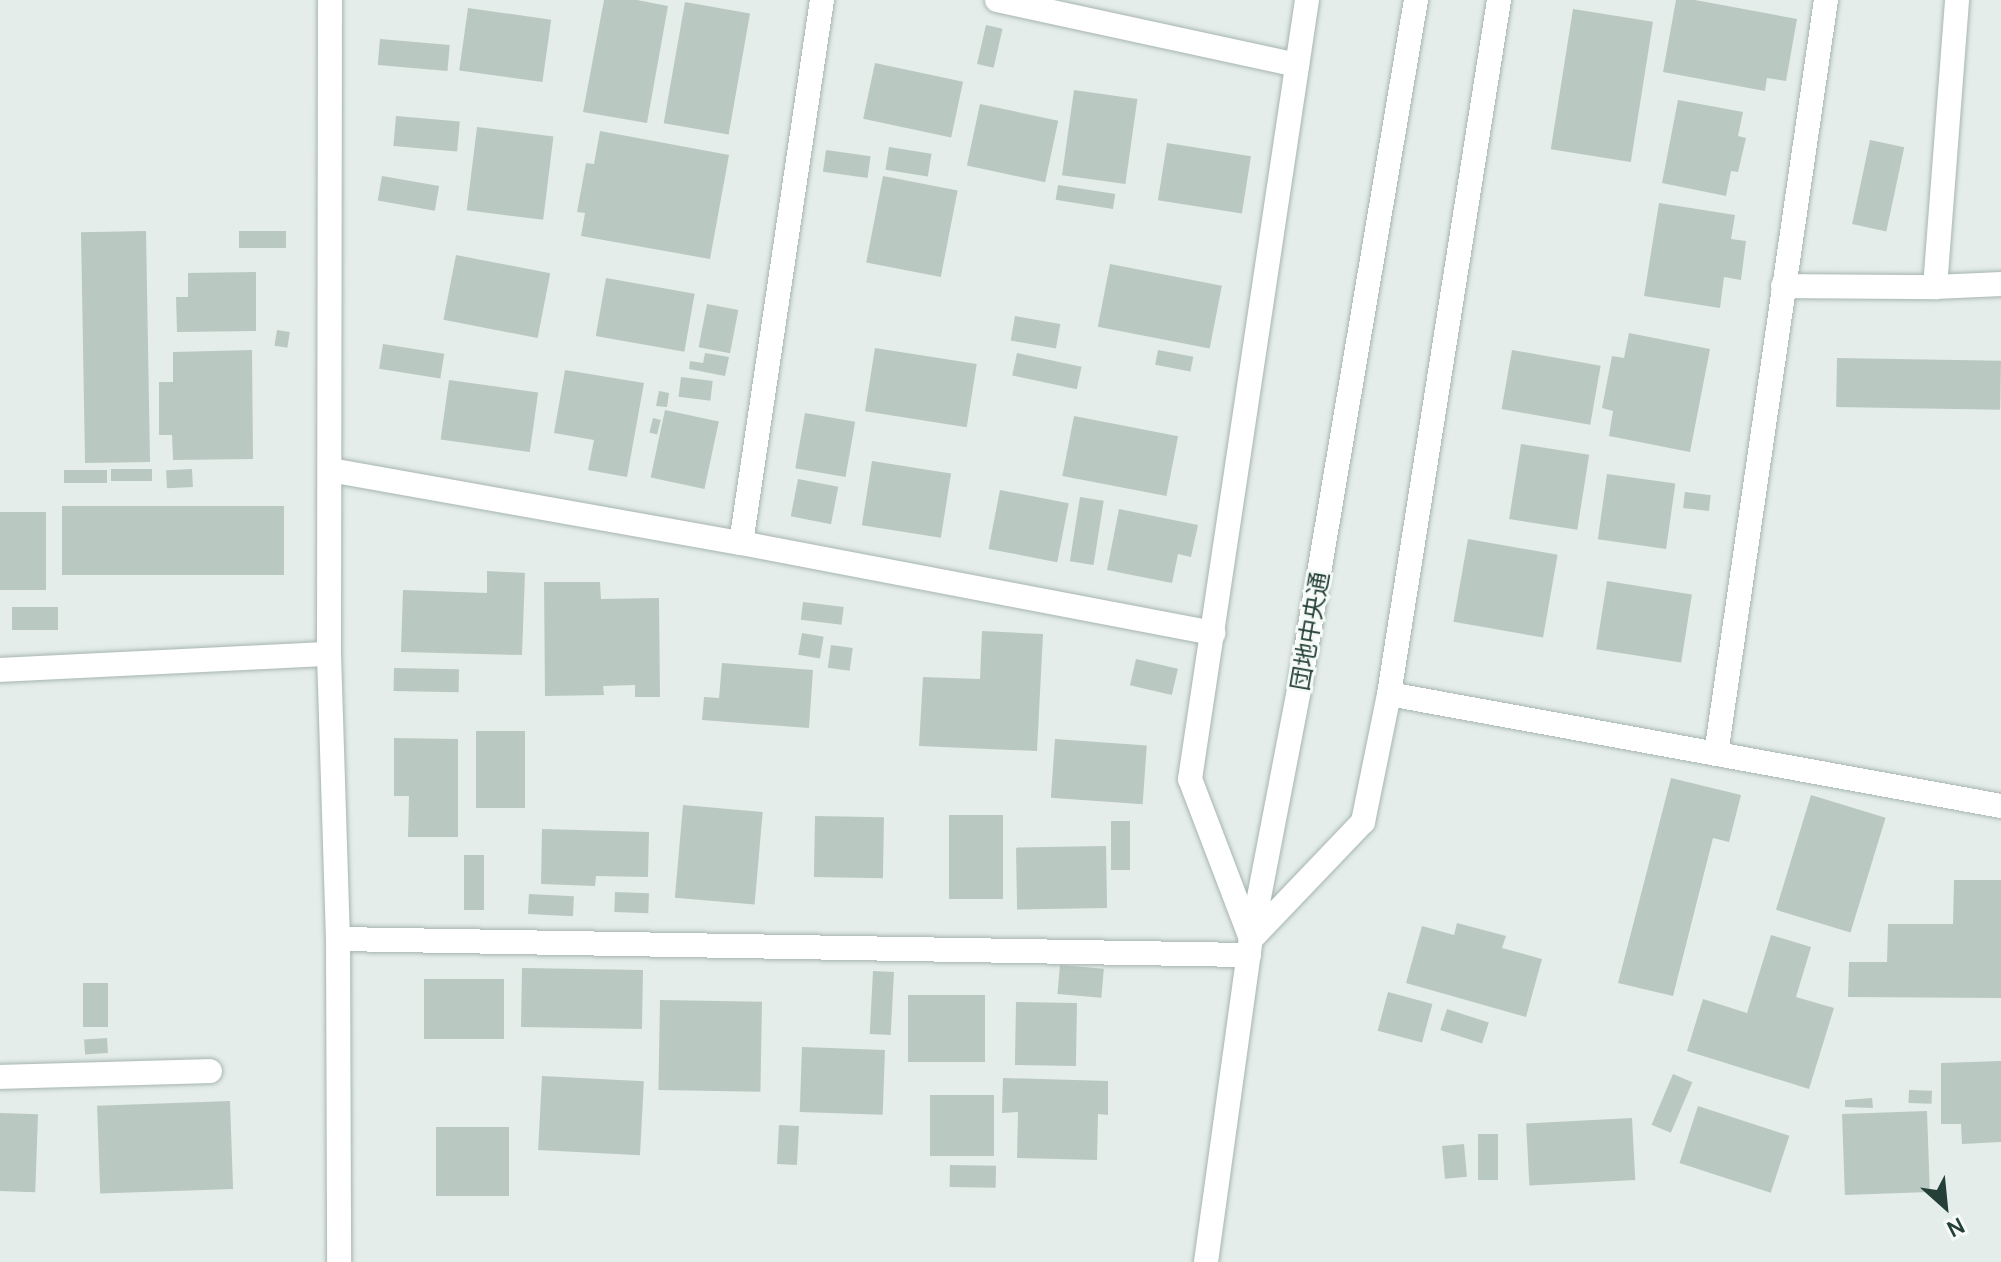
<!DOCTYPE html>
<meta charset="utf-8">
<style>
body{margin:0}
#map{position:relative;width:2001px;height:1262px;overflow:hidden;background:#e4ede9;font-family:Manrope,"Noto Sans JP",sans-serif}
div>[style]{position:absolute}
[style*='--x']{left:calc(var(--x)*1px);top:calc(var(--y)*1px);width:calc(var(--w)*1px);rotate:calc(var(--a)*1deg)}
.building>*{inset:0;background:#bac8c2;transform-origin:0 0}
.roads{filter:drop-shadow(0 0 2px #a7b5b0) drop-shadow(0 0 2px #a7b5b0)}
.lane>*{height:24px;margin:-12px;padding:0 12px;transform-origin:12px;border-radius:12px;background:#fff}
.street>*{height:24px;margin:-12px;padding:0 12px;transform-origin:12px;border-radius:12px;background:#fff}
.secondary>*{height:24px;margin:-12px;padding:0 12px;transform-origin:12px;border-radius:12px;background:#fff}
span{translate:-50% -50%;white-space:nowrap;text-align:center;line-height:1.15;-webkit-text-stroke:6px #f5faf7;paint-order:stroke}
.street-label{font-size:24px;color:#243f37}
.north{position:absolute;left:1905px;top:1166px;width:80px;height:80px;-webkit-text-stroke:6px #f5faf7;paint-order:stroke;rotate:153deg;font-size:22px;font-weight:700;line-height:32px;text-align:center;color:#243f37}
.north::after{content:'';display:block;margin:auto;width:28px;height:36px;background:#243f37;clip-path:polygon(50% 0,100% 100%,50% 72%,0 100%)}
</style>
<div id="map">
<div class="building">
<div style="clip-path:polygon(604px 0,637px 0,668px 6px,647px 123px,583px 112px)"></div>
<div style="clip-path:polygon(1676px 0,1695px 0,1797px 19px,1786px 81px,1767px 78px,1765px 91px,1663px 72px)"></div>
<div style="left:685px;top:2px;width:66px;height:123px;rotate:10deg"></div>
<div style="left:468px;top:8px;width:84px;height:63px;rotate:8deg"></div>
<div style="left:1573px;top:9px;width:81px;height:142px;rotate:9deg"></div>
<div style="left:986px;top:25px;width:17px;height:40px;rotate:13deg"></div>
<div style="left:380px;top:39px;width:70px;height:26px;rotate:5deg"></div>
<div style="left:875px;top:63px;width:90px;height:57px;rotate:12deg"></div>
<div style="left:1074px;top:90px;width:64px;height:86px;rotate:8deg"></div>
<div style="clip-path:polygon(1678px 100px,1743px 112px,1738px 136px,1746px 138px,1738px 172px,1731px 171px,1726px 196px,1662px 183px)"></div>
<div style="left:980px;top:104px;width:80px;height:63px;rotate:12deg"></div>
<div style="left:396px;top:116px;width:64px;height:30px;rotate:5deg"></div>
<div style="left:477px;top:127px;width:77px;height:84px;rotate:7deg"></div>
<div style="clip-path:polygon(600px 131px,729px 155px,710px 259px,581px 236px,585px 213px,577px 212px,586px 163px,594px 164px)"></div>
<div style="left:1870px;top:140px;width:35px;height:86px;rotate:12deg"></div>
<div style="left:1167px;top:143px;width:85px;height:58px;rotate:9deg"></div>
<div style="left:889px;top:147px;width:43px;height:23px;rotate:9deg"></div>
<div style="left:826px;top:150px;width:45px;height:22px;rotate:8deg"></div>
<div style="left:382px;top:176px;width:58px;height:25px;rotate:10deg"></div>
<div style="left:883px;top:176px;width:76px;height:88px;rotate:11deg"></div>
<div style="left:1058px;top:185px;width:58px;height:15px;rotate:9deg"></div>
<div style="clip-path:polygon(1659px 203px,1735px 215px,1731px 239px,1746px 241px,1741px 280px,1724px 277px,1720px 308px,1644px 296px)"></div>
<div style="left:146px;top:231px;width:231px;height:65px;rotate:89deg"></div>
<div style="left:239px;top:231px;width:47px;height:17px"></div>
<div style="left:456px;top:255px;width:96px;height:66px;rotate:11deg"></div>
<div style="left:1110px;top:264px;width:114px;height:64px;rotate:11deg"></div>
<div style="clip-path:polygon(256px 272px,256px 331px,177px 332px,176px 297px,188px 297px,188px 273px)"></div>
<div style="left:606px;top:278px;width:90px;height:59px;rotate:10deg"></div>
<div style="left:707px;top:304px;width:32px;height:44px;rotate:11deg"></div>
<div style="left:1015px;top:316px;width:46px;height:25px;rotate:10deg"></div>
<div style="left:277px;top:330px;width:13px;height:16px;rotate:9deg"></div>
<div style="clip-path:polygon(1629px 333px,1710px 349px,1690px 452px,1609px 436px,1613px 411px,1602px 408px,1612px 356px,1624px 358px)"></div>
<div style="left:383px;top:344px;width:62px;height:25px;rotate:9deg"></div>
<div style="left:875px;top:348px;width:103px;height:64px;rotate:9deg"></div>
<div style="clip-path:polygon(252px 350px,253px 459px,173px 460px,172px 435px,159px 435px,159px 382px,173px 382px,173px 352px)"></div>
<div style="left:1158px;top:350px;width:36px;height:15px;rotate:11deg"></div>
<div style="left:1512px;top:350px;width:90px;height:60px;rotate:10deg"></div>
<div style="clip-path:polygon(705px 353px,729px 357px,725px 376px,689px 369px,690px 361px,703px 363px)"></div>
<div style="left:1017px;top:353px;width:66px;height:23px;rotate:12deg"></div>
<div style="left:1837px;top:358px;width:164px;height:49px;rotate:1deg"></div>
<div style="clip-path:polygon(565px 370px,644px 383px,627px 477px,588px 470px,594px 440px,554px 433px)"></div>
<div style="left:681px;top:377px;width:32px;height:20px;rotate:7deg"></div>
<div style="left:449px;top:380px;width:90px;height:60px;rotate:8deg"></div>
<div style="clip-path:polygon(659px 391px,669px 393px,667px 407px,656px 406px)"></div>
<div style="left:665px;top:410px;width:55px;height:69px;rotate:12deg"></div>
<div style="left:805px;top:413px;width:51px;height:56px;rotate:10deg"></div>
<div style="left:1074px;top:416px;width:106px;height:61px;rotate:11deg"></div>
<div style="left:653px;top:418px;width:8px;height:15px;rotate:14deg"></div>
<div style="left:1521px;top:444px;width:69px;height:76px;rotate:9deg"></div>
<div style="left:872px;top:461px;width:80px;height:65px;rotate:9deg"></div>
<div style="left:152px;top:469px;width:12px;height:41px;rotate:90deg"></div>
<div style="left:192px;top:469px;width:18px;height:26px;rotate:87deg"></div>
<div style="left:64px;top:470px;width:43px;height:13px"></div>
<div style="left:1607px;top:474px;width:69px;height:66px;rotate:8deg"></div>
<div style="left:798px;top:479px;width:41px;height:38px;rotate:11deg"></div>
<div style="left:1000px;top:490px;width:70px;height:60px;rotate:11deg"></div>
<div style="left:1685px;top:492px;width:26px;height:16px;rotate:7deg"></div>
<div style="left:1080px;top:497px;width:24px;height:65px;rotate:9deg"></div>
<div style="left:284px;top:506px;width:69px;height:222px;rotate:90deg"></div>
<div style="clip-path:polygon(1119px 509px,1198px 525px,1191px 557px,1178px 554px,1172px 583px,1107px 570px)"></div>
<div style="left:46px;top:512px;width:78px;height:46px;rotate:90deg"></div>
<div style="left:1468px;top:539px;width:91px;height:84px;rotate:10deg"></div>
<div style="clip-path:polygon(487px 571px,525px 573px,522px 655px,401px 652px,403px 590px,487px 593px)"></div>
<div style="left:1607px;top:581px;width:86px;height:69px;rotate:9deg"></div>
<div style="clip-path:polygon(544px 582px,600px 582px,601px 599px,659px 598px,660px 697px,635px 697px,635px 685px,603px 686px,604px 695px,545px 696px)"></div>
<div style="left:803px;top:602px;width:41px;height:18px;rotate:7deg"></div>
<div style="left:58px;top:607px;width:23px;height:46px;rotate:90deg"></div>
<div style="clip-path:polygon(982px 631px,1043px 634px,1037px 751px,919px 746px,923px 677px,980px 679px)"></div>
<div style="left:802px;top:633px;width:22px;height:22px;rotate:10deg"></div>
<div style="left:831px;top:645px;width:22px;height:23px;rotate:8deg"></div>
<div style="left:1136px;top:659px;width:43px;height:27px;rotate:13deg"></div>
<div style="clip-path:polygon(722px 663px,813px 670px,809px 728px,702px 720px,704px 697px,719px 698px)"></div>
<div style="left:394px;top:668px;width:65px;height:23px;rotate:1deg"></div>
<div style="left:476px;top:731px;width:49px;height:77px"></div>
<div style="clip-path:polygon(394px 738px,458px 739px,458px 837px,408px 837px,409px 796px,394px 796px)"></div>
<div style="left:1055px;top:739px;width:92px;height:59px;rotate:4deg"></div>
<div style="clip-path:polygon(1671px 778px,1741px 795px,1729px 842px,1713px 838px,1673px 996px,1618px 983px)"></div>
<div style="left:1811px;top:795px;width:78px;height:120px;rotate:17deg"></div>
<div style="left:683px;top:805px;width:80px;height:93px;rotate:5deg"></div>
<div style="left:1003px;top:815px;width:84px;height:54px;rotate:90deg"></div>
<div style="left:815px;top:816px;width:69px;height:61px;rotate:1deg"></div>
<div style="left:1111px;top:821px;width:19px;height:49px"></div>
<div style="clip-path:polygon(542px 829px,649px 832px,648px 877px,596px 876px,595px 886px,541px 884px)"></div>
<div style="left:1106px;top:846px;width:62px;height:90px;rotate:89deg"></div>
<div style="left:464px;top:855px;width:20px;height:55px"></div>
<div style="clip-path:polygon(1954px 880px,2001px 880px,2001px 998px,1848px 997px,1849px 962px,1887px 962px,1888px 924px,1953px 924px)"></div>
<div style="left:615px;top:892px;width:34px;height:20px;rotate:2deg"></div>
<div style="left:529px;top:894px;width:45px;height:20px;rotate:3deg"></div>
<div style="clip-path:polygon(1457px 923px,1506px 936px,1502px 948px,1542px 959px,1526px 1017px,1406px 983px,1422px 926px,1454px 935px)"></div>
<div style="clip-path:polygon(1771px 935px,1811px 947px,1796px 997px,1834px 1008px,1809px 1089px,1687px 1051px,1703px 999px,1747px 1013px)"></div>
<div style="left:1060px;top:965px;width:44px;height:29px;rotate:5deg"></div>
<div style="left:522px;top:968px;width:121px;height:59px;rotate:1deg"></div>
<div style="left:873px;top:971px;width:21px;height:63px;rotate:3deg"></div>
<div style="left:424px;top:979px;width:80px;height:60px"></div>
<div style="left:83px;top:983px;width:25px;height:44px"></div>
<div style="left:1388px;top:992px;width:46px;height:40px;rotate:15deg"></div>
<div style="left:908px;top:995px;width:77px;height:67px"></div>
<div style="left:660px;top:1000px;width:102px;height:90px;rotate:1deg"></div>
<div style="left:1016px;top:1002px;width:61px;height:63px;rotate:1deg"></div>
<div style="left:1447px;top:1009px;width:44px;height:22px;rotate:18deg"></div>
<div style="left:107px;top:1038px;width:15px;height:23px;rotate:86deg"></div>
<div style="left:802px;top:1047px;width:83px;height:65px;rotate:2deg"></div>
<div style="clip-path:polygon(2001px 1061px,2001px 1142px,1962px 1144px,1961px 1124px,1941px 1124px,1941px 1063px)"></div>
<div style="left:1673px;top:1074px;width:21px;height:55px;rotate:23deg"></div>
<div style="left:542px;top:1076px;width:102px;height:74px;rotate:3deg"></div>
<div style="clip-path:polygon(1003px 1078px,1108px 1081px,1108px 1115px,1098px 1114px,1097px 1160px,1017px 1158px,1018px 1112px,1002px 1113px)"></div>
<div style="left:1909px;top:1090px;width:23px;height:13px;rotate:2deg"></div>
<div style="left:930px;top:1095px;width:64px;height:61px"></div>
<div style="clip-path:polygon(1872px 1098px,1873px 1108px,1845px 1107px,1845px 1100px)"></div>
<div style="left:230px;top:1101px;width:88px;height:133px;rotate:88deg"></div>
<div style="left:1698px;top:1106px;width:96px;height:60px;rotate:18deg"></div>
<div style="left:1927px;top:1111px;width:81px;height:85px;rotate:88deg"></div>
<div style="left:0;top:1113px;width:38px;height:78px;rotate:2deg"></div>
<div style="left:1632px;top:1118px;width:62px;height:106px;rotate:87deg"></div>
<div style="left:779px;top:1125px;width:20px;height:39px;rotate:3deg"></div>
<div style="left:436px;top:1127px;width:73px;height:69px"></div>
<div style="left:1498px;top:1134px;width:46px;height:20px;rotate:90deg"></div>
<div style="left:1464px;top:1144px;width:33px;height:22px;rotate:85deg"></div>
<div style="left:950px;top:1165px;width:46px;height:22px;rotate:1deg"></div>
</div>
<div class="roads">
<div class="lane">
<div style="--x:1783;--y:286;--w:152;--a:0.4"></div>
<div style="--x:1935;--y:287;--w:288;--a:-85.6"></div>
<div style="--x:1935;--y:287;--w:66;--a:-2.6"></div>
<div style="--x:0;--y:1077;--w:210;--a:-1.6"></div>
</div>
<div class="street">
<div style="--x:330;--y:0;--w:654;--a:90.09"></div>
<div style="--x:329;--y:654;--w:285;--a:88.2"></div>
<div style="--x:338;--y:939;--w:323;--a:89.8"></div>
<div style="--x:997;--y:0;--w:307;--a:12.2"></div>
<div style="--x:1307;--y:0;--w:788;--a:98.54"></div>
<div style="--x:1190;--y:779;--w:171;--a:69.1"></div>
<div style="--x:1251;--y:939;--w:162;--a:-46.3"></div>
<div style="--x:1363;--y:822;--w:131;--a:-78.5"></div>
<div style="--x:1389;--y:694;--w:703;--a:-80.99"></div>
<div style="--x:330;--y:470;--w:417;--a:10.1"></div>
<div style="--x:741;--y:543;--w:481;--a:10.8"></div>
<div style="--x:741;--y:543;--w:549;--a:-81.52"></div>
<div style="--x:0;--y:670;--w:329;--a:-2.8"></div>
<div style="--x:1716;--y:754;--w:762;--a:-81.7"></div>
<div style="--x:338;--y:939;--w:911;--a:1.01"></div>
</div>
<div class="secondary">
<div style="--x:1389;--y:694;--w:622;--a:10.37"></div>
<div style="--x:1206;--y:1262;--w:326;--a:-82.1"></div>
<div style="--x:1251;--y:939;--w:259;--a:-79.1"></div>
<div style="--x:1300;--y:685;--w:695;--a:-80.39"></div>
</div>
</div>
<div class="street-label">
<span style="left:1309px;top:631px;rotate:-80deg">団地中央通</span>
</div>
<div class="north">N</div>
</div>
